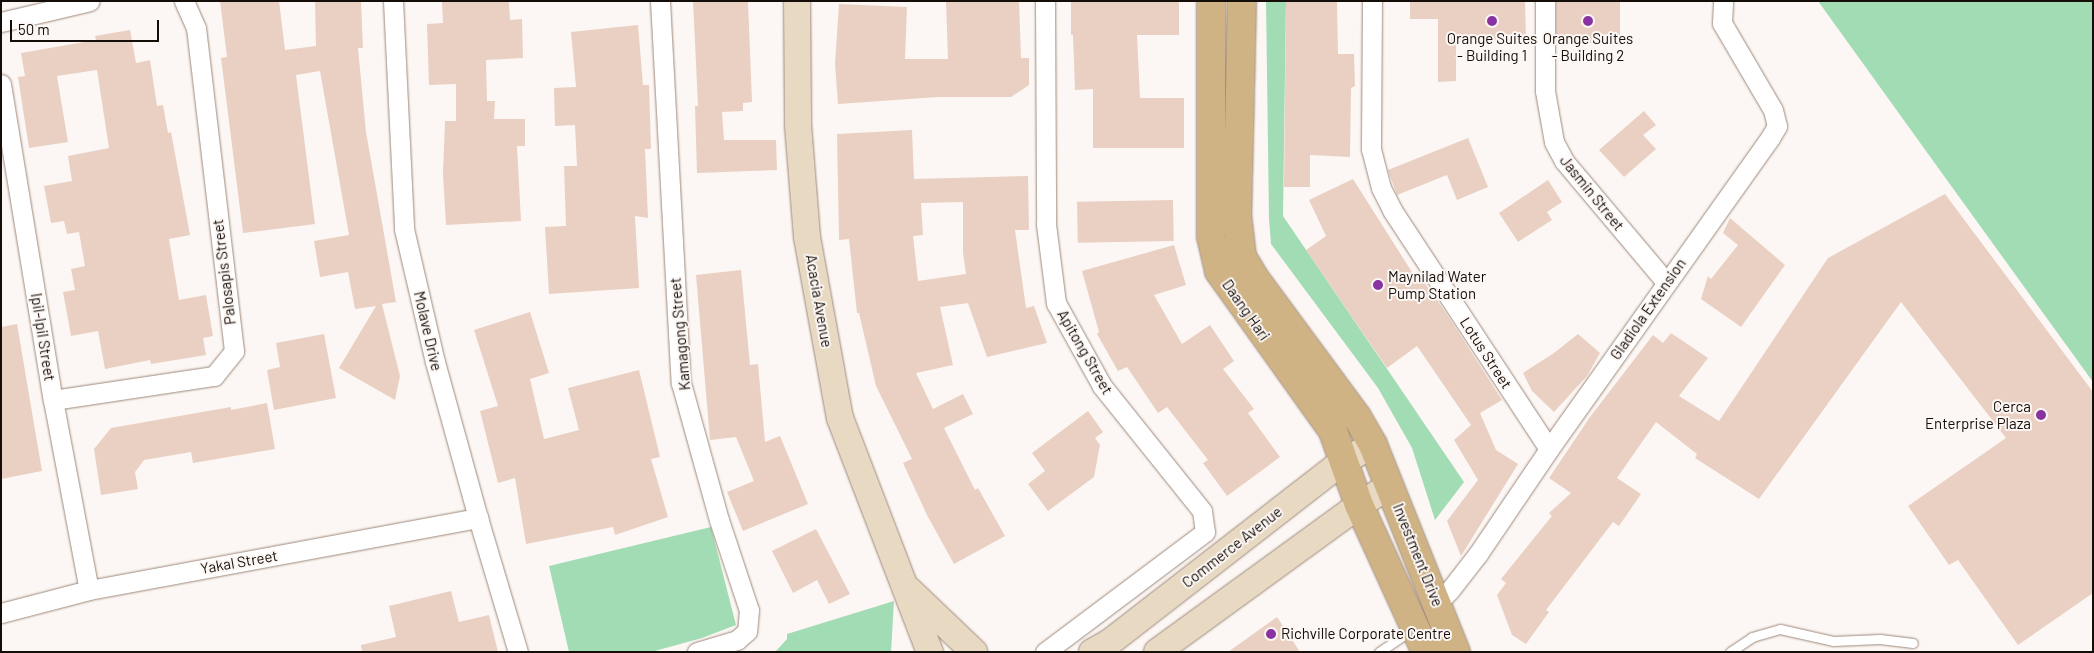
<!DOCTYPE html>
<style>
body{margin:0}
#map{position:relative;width:2094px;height:653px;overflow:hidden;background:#fcf7f4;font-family:Barlow,sans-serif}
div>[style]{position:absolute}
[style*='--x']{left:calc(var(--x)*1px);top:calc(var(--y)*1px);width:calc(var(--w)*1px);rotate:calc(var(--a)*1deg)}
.green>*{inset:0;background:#a2dcb5}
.building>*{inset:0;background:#e9d0c2;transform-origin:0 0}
.roads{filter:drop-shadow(0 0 1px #9e887a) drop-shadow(0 0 1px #9e887a)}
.lane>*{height:9px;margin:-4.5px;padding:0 4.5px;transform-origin:4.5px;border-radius:4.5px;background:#fff}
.street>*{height:19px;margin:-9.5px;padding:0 9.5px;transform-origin:9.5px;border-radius:9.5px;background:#fff}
.secondary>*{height:26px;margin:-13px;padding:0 13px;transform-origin:13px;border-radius:13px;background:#e7d9c2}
.primary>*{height:28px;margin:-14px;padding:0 14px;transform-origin:14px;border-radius:14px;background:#d0b385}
.dots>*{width:14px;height:14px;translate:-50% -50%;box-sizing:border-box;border:2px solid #fcf7f4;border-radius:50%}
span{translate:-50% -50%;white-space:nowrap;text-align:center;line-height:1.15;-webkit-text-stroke:4px #fcf7f4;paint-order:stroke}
.poi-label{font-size:15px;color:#150d08}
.left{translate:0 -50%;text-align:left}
.right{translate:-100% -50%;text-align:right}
.street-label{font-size:15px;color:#150d08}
.frame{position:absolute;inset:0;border:2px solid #150d08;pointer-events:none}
.scale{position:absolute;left:10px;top:20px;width:149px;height:22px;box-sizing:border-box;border:2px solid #150d08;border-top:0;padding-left:6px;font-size:15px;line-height:18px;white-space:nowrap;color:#150d08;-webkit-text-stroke:4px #fcf7f4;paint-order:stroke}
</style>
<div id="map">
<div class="green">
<div style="clip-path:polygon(1266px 1px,1286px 1px,1283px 216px,1464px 482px,1435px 520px,1412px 448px,1378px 388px,1271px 244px,1269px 219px)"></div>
<div style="clip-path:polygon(1818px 1px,2093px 1px,2093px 382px,1944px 176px)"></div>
<div style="clip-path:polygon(711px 527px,736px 625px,702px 638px,651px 652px,569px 652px,549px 566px)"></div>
<div style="clip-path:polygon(894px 601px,891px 652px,775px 652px,787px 639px,787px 634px)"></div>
</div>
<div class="building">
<div style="clip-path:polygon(220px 1px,279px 1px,285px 50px,316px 46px,315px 1px,361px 1px,363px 48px,358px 48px,366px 132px,396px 302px,382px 304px,400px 376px,395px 400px,339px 368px,376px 306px,355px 309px,348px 272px,320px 277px,314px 241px,349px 235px,320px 71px,296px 75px,315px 224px,243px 233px,221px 58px,227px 57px)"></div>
<div style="clip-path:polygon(442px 1px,509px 1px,510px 20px,522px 19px,523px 58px,486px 60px,487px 101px,495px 101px,494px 119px,525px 119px,525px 146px,517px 146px,521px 221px,446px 225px,443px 174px,445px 121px,456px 121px,456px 84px,429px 85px,427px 24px,443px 23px)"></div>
<div style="clip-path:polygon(693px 1px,748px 1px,752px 102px,743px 103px,743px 111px,722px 112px,724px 140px,776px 140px,777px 170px,697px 173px,695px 106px,698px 106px)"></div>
<div style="clip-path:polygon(946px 1px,1019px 1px,1021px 58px,1029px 58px,1029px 85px,1011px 97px,938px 97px,838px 104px,835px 64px,839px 4px,907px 7px,905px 59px,948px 59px)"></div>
<div style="clip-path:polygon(1071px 1px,1179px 1px,1179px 35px,1137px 35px,1140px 98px,1184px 98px,1184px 148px,1093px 148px,1093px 89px,1075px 90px,1073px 35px,1071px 35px)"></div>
<div style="clip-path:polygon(1286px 1px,1337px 1px,1338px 54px,1354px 54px,1355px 86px,1351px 88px,1350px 157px,1310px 155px,1310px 187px,1284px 187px)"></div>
<div style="clip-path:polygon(1410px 1px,1525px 1px,1526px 40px,1456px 42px,1456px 81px,1438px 82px,1438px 19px,1410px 19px)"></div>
<div style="left:1556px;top:1px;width:64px;height:42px"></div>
<div style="clip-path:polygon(638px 25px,643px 85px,649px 85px,651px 149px,645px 149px,648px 218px,635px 216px,639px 288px,549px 294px,545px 227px,566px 226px,564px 166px,577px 166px,575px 125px,555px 126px,554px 88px,576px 87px,571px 32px)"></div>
<div style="clip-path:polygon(130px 30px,136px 63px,150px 60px,157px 106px,163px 105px,168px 133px,171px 132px,190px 235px,169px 239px,179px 300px,206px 295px,213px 336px,203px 338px,206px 355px,151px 364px,150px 360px,105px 369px,98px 331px,71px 336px,63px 292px,75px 290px,71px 269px,85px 266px,79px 232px,67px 234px,64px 221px,51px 223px,44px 186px,72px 181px,68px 156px,109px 148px,97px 70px,57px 76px,68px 142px,29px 148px,18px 77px,25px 76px,21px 53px,96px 40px,95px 36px)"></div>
<div style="clip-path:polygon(1644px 111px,1656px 125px,1643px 135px,1656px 149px,1624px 177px,1599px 150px)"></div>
<div style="clip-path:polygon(evenodd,912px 130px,914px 179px,1028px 176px,1029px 230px,1015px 230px,1026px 308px,1034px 306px,1047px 343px,987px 357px,968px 303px,940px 307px,953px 365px,916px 373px,933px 409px,963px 394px,973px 414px,944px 428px,975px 490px,978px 488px,1005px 536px,954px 564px,927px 515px,903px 463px,912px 459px,876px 386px,859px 313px,857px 313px,849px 239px,839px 240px,837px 134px,912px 130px,963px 202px,963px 253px,966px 274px,918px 281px,913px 236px,923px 235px,921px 203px,963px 202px)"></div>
<div style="clip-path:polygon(1468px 138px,1488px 187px,1457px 200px,1447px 175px,1397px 195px,1388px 170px)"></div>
<div style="clip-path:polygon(1353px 179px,1417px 280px,1421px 278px,1446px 313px,1502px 400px,1480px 413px,1496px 450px,1518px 464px,1461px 556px,1447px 521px,1478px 480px,1454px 440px,1471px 425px,1417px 346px,1387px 368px,1306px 250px,1326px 236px,1309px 200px)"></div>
<div style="clip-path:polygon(1548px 180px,1562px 202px,1547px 212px,1552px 220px,1518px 242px,1499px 213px)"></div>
<div style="clip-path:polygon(1945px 194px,2093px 392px,2093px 593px,2018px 645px,1958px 560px,1949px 565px,1908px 506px,2006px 438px,1901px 302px,1759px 499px,1695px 458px,1697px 454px,1656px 422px,1617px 478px,1641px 494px,1619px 526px,1613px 522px,1546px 610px,1549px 612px,1526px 644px,1512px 635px,1497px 595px,1506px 583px,1501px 579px,1552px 516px,1549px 513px,1571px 493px,1549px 478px,1590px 417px,1653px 335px,1663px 343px,1671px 333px,1708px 358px,1679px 396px,1719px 421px,1828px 258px)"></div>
<div style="left:1173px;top:200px;width:41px;height:96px;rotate:89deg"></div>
<div style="clip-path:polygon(1730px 218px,1785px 265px,1741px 327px,1701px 299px,1708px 276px,1711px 279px,1738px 245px,1723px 233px)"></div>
<div style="clip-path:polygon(1174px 245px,1186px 285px,1154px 295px,1182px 344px,1210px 325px,1234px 361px,1223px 369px,1254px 409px,1248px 413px,1280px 457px,1227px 496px,1203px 463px,1208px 460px,1167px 407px,1158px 413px,1127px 367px,1118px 371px,1097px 334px,1099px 332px,1082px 271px)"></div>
<div style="clip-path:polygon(741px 270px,750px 365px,758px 364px,765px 442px,780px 436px,808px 504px,743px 531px,727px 492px,754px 481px,736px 437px,710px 440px,696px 275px)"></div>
<div style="clip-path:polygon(530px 312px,549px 373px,530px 379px,544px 439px,579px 430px,568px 388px,639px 370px,660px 457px,651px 459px,668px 517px,615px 535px,613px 527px,526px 544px,515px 478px,498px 483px,480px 411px,498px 406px,474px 330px)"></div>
<div style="clip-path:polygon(17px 324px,42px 471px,1px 479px,1px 327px)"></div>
<div style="clip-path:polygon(324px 334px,336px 398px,274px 410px,267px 370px,280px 367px,276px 343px)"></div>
<div style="clip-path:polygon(1578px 334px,1600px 353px,1587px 376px,1554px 412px,1532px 391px,1523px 373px,1554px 353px)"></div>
<div style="clip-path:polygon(267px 403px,275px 449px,193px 463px,191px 452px,144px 460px,135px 472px,138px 489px,101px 495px,94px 449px,111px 428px,231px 407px,231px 410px)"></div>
<div style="clip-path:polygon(1088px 411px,1103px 432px,1095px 438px,1100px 445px,1094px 477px,1048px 511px,1028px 484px,1045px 471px,1032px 453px)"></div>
<div style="clip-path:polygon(816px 529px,850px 594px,829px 604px,817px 580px,793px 593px,772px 551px)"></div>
<div style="clip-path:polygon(451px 591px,459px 622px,489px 615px,498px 652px,362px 652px,361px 645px,396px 637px,389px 606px)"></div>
<div style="clip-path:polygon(1277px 617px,1300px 652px,1228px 652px)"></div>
</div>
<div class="roads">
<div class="lane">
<div style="--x:1379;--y:652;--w:32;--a:-34"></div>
<div style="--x:1406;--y:634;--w:9;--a:-21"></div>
<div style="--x:1730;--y:652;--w:27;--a:-34"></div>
<div style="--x:1752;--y:637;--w:29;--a:-16"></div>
<div style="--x:1780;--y:629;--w:54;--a:12.8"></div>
<div style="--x:1833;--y:641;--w:47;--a:-2.4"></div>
<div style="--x:1880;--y:639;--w:33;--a:7"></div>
</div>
<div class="street">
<div style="--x:393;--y:1;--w:228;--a:87.2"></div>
<div style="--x:404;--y:229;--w:137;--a:76.9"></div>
<div style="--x:435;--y:362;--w:162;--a:74.6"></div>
<div style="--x:478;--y:518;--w:140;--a:73.4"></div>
<div style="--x:660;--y:1;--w:383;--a:86.9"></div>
<div style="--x:681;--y:383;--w:142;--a:74.5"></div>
<div style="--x:719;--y:520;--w:95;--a:71.6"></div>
<div style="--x:749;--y:610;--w:21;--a:95"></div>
<div style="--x:747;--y:631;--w:13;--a:138"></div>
<div style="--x:737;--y:640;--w:42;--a:163.3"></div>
<div style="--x:1045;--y:1;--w:223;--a:89.7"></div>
<div style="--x:1046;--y:224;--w:80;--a:82.8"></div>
<div style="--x:1056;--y:303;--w:95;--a:61"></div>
<div style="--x:1102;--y:386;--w:160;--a:51.3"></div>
<div style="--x:1202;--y:511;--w:21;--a:82"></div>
<div style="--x:1205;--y:532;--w:200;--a:143.1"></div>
<div style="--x:1372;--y:1;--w:148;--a:90.4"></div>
<div style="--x:1371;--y:149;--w:40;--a:75.6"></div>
<div style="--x:1381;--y:188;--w:25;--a:63"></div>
<div style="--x:1392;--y:210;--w:286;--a:56.7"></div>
<div style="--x:1545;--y:1;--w:90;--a:90"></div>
<div style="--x:1545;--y:91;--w:52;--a:80"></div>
<div style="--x:1554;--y:142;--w:21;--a:62"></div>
<div style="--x:1564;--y:161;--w:158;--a:49.9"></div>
<div style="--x:1;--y:22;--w:91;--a:-13.3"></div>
<div style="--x:1;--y:84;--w:320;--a:80.7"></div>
<div style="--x:53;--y:400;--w:193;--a:79.3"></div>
<div style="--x:53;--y:400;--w:163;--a:-8.5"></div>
<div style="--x:214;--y:376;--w:32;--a:-51"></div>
<div style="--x:234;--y:351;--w:325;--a:-96.7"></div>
<div style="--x:196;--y:28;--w:30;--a:-114"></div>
<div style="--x:1437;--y:603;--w:18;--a:-45"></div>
<div style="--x:1450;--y:590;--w:46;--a:-52.1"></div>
<div style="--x:1478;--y:554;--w:127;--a:-55.9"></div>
<div style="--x:1549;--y:449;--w:382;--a:-54.6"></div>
<div style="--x:1770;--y:138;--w:14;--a:-60"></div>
<div style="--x:1777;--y:126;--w:16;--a:-104"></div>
<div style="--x:1773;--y:110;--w:101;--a:-120.4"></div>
<div style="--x:1722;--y:23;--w:22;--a:-87"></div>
<div style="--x:1;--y:613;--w:91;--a:-14.6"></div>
<div style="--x:89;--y:590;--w:396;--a:-10.5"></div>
</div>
<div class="secondary">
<div style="--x:797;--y:1;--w:124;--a:89.5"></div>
<div style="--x:798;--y:125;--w:112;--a:85.4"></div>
<div style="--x:807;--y:237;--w:184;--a:79.7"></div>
<div style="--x:840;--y:418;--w:251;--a:69"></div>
<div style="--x:909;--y:590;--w:90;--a:43.6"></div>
<div style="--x:1092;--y:652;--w:21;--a:-29"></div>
<div style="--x:1110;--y:642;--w:294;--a:-37.8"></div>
<div style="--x:1342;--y:462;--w:35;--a:-29"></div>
<div style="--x:1157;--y:652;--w:250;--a:-36"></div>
<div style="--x:1359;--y:505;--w:36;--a:-32"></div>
</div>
<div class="primary">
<div style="--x:1211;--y:1;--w:235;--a:90"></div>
<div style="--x:1211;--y:236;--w:36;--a:77"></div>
<div style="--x:1219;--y:271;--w:196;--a:54.5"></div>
<div style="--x:1333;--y:431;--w:78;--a:70.6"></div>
<div style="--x:1359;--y:505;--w:162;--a:65.5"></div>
<div style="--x:1242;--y:1;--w:214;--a:91.3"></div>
<div style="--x:1237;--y:215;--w:42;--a:83.2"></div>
<div style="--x:1242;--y:257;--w:27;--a:59"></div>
<div style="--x:1256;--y:280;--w:170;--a:53.6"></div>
<div style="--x:1357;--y:417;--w:32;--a:60"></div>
<div style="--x:1373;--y:445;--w:223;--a:68.2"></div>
</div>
</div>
<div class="dots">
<div style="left:1492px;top:21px;background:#8833a1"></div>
<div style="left:1588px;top:21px;background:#8833a1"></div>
<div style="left:1378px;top:285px;background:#8833a1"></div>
<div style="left:2041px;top:415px;background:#8833a1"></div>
<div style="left:1271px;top:634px;background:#8833a1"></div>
</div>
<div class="poi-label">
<span style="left:1492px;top:47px">Orange Suites<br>- Building 1</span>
<span style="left:1588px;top:47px">Orange Suites<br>- Building 2</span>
<span class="left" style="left:1388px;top:285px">Maynilad Water<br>Pump Station</span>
<span class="right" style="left:2031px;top:415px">Cerca<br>Enterprise Plaza</span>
<span class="left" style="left:1281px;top:634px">Richville Corporate Centre</span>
</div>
<div class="street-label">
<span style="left:1592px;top:193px;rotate:51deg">Jasmin Street</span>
<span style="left:224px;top:272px;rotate:-97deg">Palosapis Street</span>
<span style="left:819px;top:301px;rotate:80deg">Acacia Avenue</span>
<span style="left:1648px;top:309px;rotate:-55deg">Gladiola Extension</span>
<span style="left:1246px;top:310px;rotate:55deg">Daang Hari</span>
<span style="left:428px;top:331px;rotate:77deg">Molave Drive</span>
<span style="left:680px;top:334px;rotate:-95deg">Kamagong Street</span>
<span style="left:43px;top:337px;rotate:81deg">Ipil-Ipil Street</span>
<span style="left:1085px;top:352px;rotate:60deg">Apitong Street</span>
<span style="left:1486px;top:353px;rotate:57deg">Lotus Street</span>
<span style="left:1232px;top:547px;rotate:-38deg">Commerce Avenue</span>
<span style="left:1418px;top:555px;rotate:68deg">Investment Drive</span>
<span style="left:239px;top:562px;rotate:-10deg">Yakal Street</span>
</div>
<div class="frame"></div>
<div class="scale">50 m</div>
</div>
